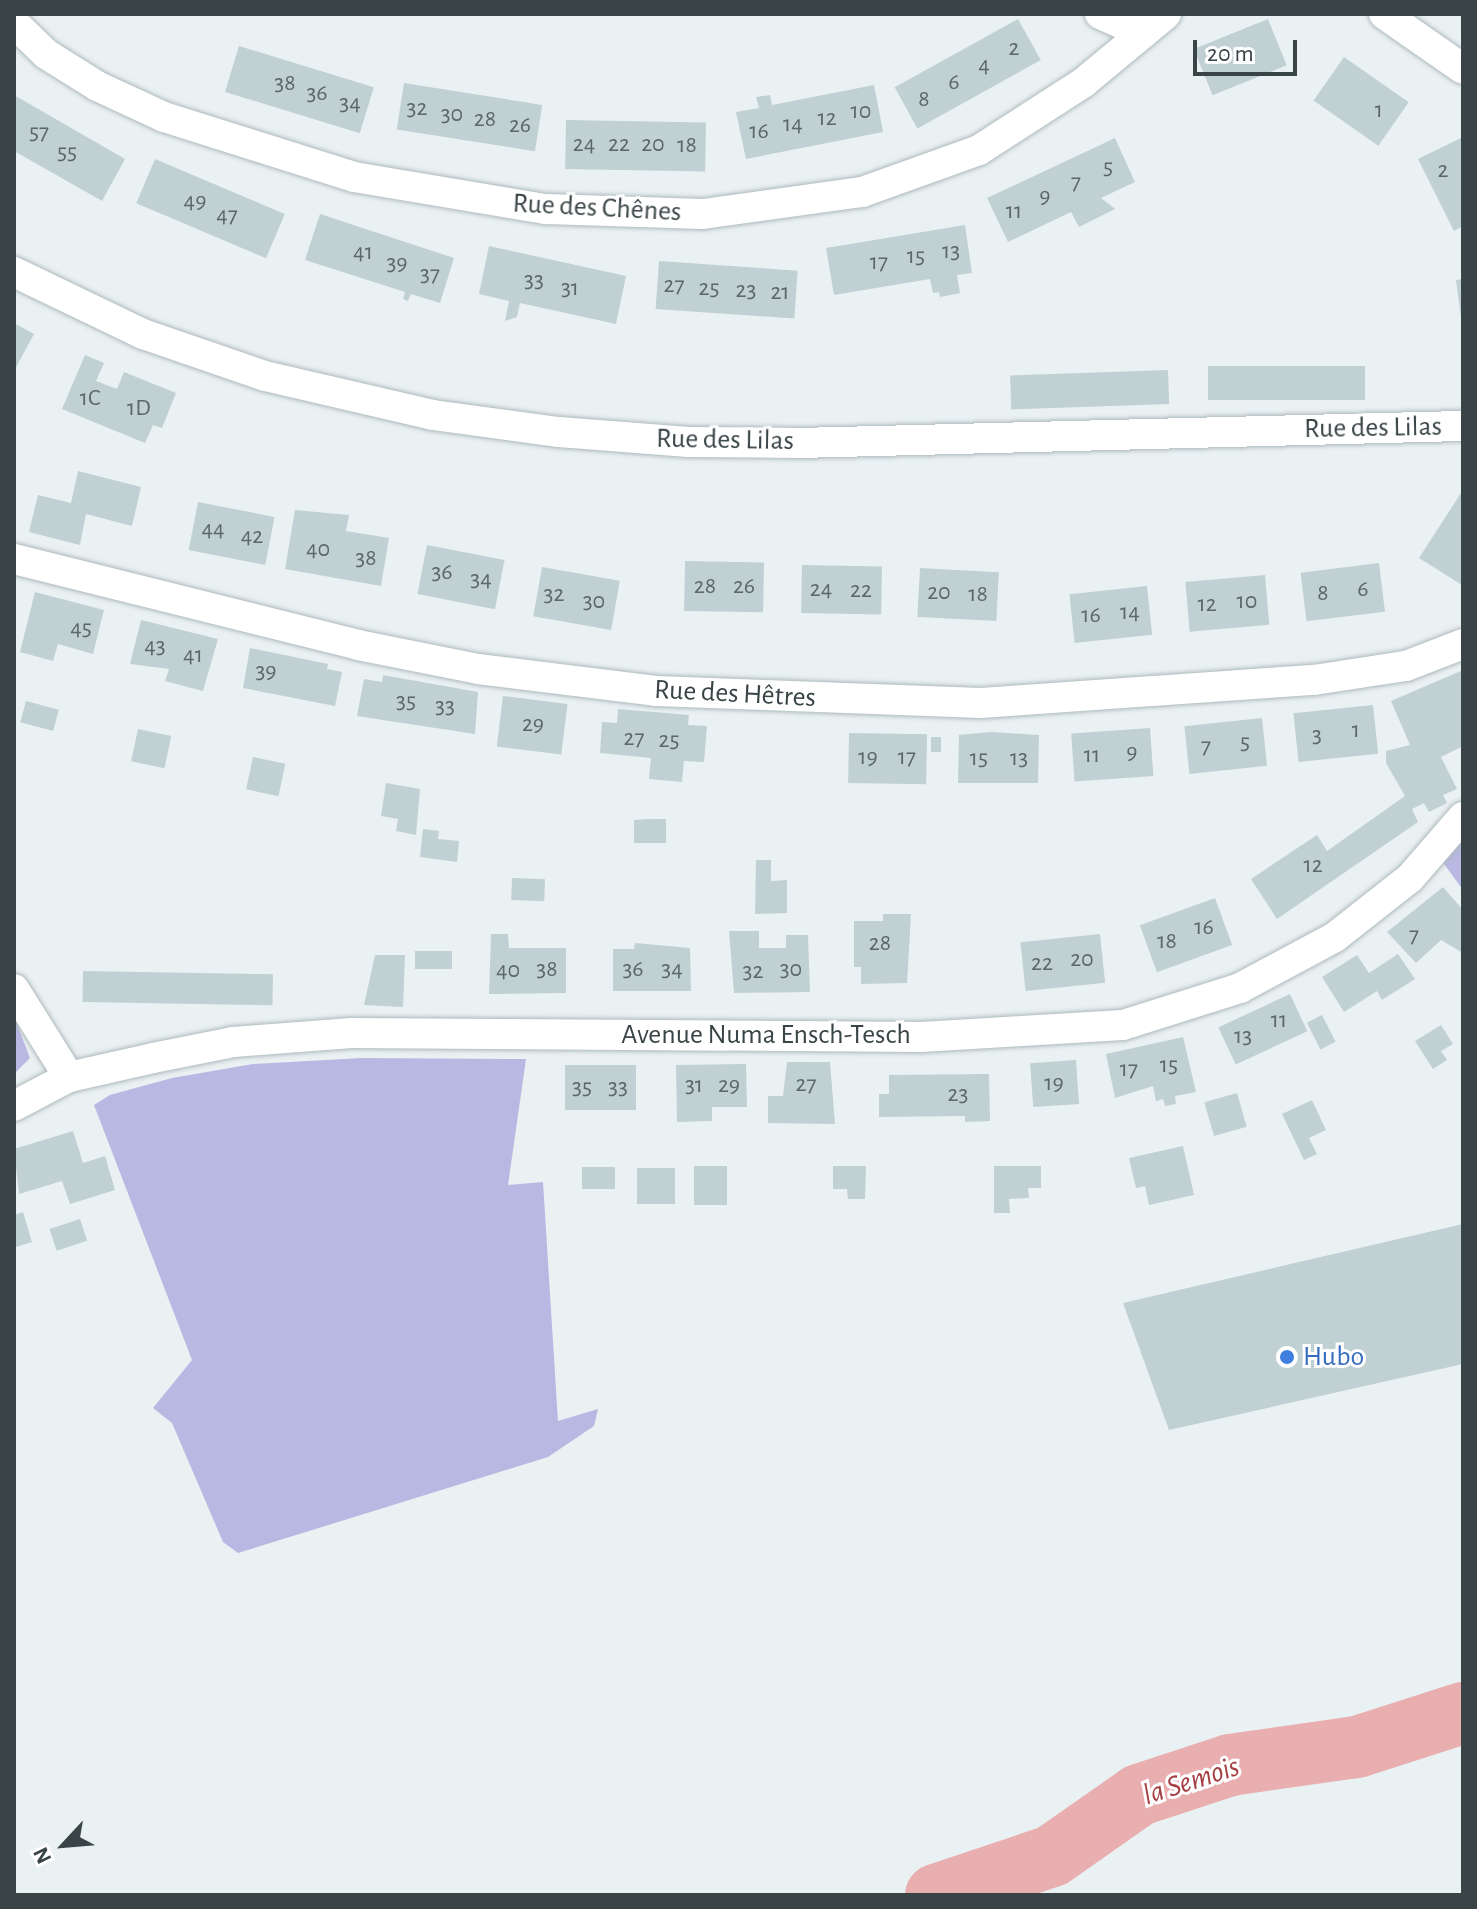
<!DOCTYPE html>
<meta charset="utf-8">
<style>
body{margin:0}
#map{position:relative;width:1477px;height:1909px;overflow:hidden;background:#eaf1f3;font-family:"Alegreya Sans",sans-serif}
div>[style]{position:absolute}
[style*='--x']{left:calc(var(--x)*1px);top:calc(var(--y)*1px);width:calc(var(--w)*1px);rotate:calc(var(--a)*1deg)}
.green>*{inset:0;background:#b8b8e2}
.river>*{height:62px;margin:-31px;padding:0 31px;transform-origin:31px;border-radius:31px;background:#e8aeb0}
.building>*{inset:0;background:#c0d0d3;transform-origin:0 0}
.roads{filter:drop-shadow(0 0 2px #adbabd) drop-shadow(0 0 2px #adbabd)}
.minor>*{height:30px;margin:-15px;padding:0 15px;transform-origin:15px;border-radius:15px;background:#fff}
.dots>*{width:22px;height:22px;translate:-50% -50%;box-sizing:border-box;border:4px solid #fff;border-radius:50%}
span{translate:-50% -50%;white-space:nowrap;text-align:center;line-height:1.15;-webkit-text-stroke:6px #fff;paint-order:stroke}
.number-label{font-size:24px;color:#5b6769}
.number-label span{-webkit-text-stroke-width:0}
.street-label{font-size:28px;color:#394446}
.shop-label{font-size:28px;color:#366cbe}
.left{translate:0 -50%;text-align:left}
.water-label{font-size:30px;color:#a53e42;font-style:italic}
.frame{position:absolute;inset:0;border:16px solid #394446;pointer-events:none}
.north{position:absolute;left:24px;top:1805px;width:80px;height:80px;-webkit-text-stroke:6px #fff;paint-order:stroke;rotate:244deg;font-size:22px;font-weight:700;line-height:32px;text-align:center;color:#394446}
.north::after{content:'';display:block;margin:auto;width:28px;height:36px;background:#394446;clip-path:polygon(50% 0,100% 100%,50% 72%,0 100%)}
.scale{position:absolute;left:1193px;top:40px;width:104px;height:36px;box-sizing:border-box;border:4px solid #394446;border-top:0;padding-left:10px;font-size:24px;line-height:28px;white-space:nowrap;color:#394446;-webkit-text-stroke:6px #fff;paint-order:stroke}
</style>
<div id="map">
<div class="green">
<div style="clip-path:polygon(1463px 817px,1463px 890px,1434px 850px)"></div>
<div style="clip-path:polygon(14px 1016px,30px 1058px,14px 1074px)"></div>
<div style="clip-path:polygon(362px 1058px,526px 1059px,508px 1185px,543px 1182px,558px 1421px,598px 1409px,594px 1426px,548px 1457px,238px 1553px,223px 1542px,172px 1423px,153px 1408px,192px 1360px,94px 1105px,110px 1095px,172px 1078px,253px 1064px)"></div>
</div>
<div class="river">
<div style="--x:936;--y:1895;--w:122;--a:-18.6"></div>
<div style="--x:1052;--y:1856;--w:106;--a:-35"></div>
<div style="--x:1139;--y:1795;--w:96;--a:-18.2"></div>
<div style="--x:1230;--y:1765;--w:128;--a:-8.1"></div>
<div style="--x:1357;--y:1747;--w:111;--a:-17.8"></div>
</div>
<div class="building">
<div style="left:1018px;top:19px;width:47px;height:141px;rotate:61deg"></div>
<div style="left:1268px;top:19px;width:50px;height:80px;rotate:68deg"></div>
<div style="left:239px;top:46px;width:141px;height:48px;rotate:17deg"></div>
<div style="left:1344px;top:57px;width:79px;height:53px;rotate:35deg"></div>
<div style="left:404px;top:83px;width:140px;height:47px;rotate:9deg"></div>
<div style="clip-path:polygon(874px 85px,883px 132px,746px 159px,736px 112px,759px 108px,756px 97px,770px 95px,772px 105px)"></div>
<div style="clip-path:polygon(14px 95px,125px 159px,102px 201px,14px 151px)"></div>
<div style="left:566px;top:120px;width:140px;height:49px;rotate:1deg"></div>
<div style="clip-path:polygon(1463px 137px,1463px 226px,1454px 231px,1418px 159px)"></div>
<div style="clip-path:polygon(1115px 138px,1135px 182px,1101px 198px,1115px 209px,1079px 227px,1071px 212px,1008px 242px,987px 198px)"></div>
<div style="left:155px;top:159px;width:141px;height:48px;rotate:23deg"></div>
<div style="clip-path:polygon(320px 214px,454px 258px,440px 303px,411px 294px,408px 301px,403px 299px,405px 292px,305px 260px)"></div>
<div style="clip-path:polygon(965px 225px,972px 273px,957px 275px,960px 293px,940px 297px,939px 292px,933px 293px,930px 279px,834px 295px,826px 248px)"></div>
<div style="clip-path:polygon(489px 246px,626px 276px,616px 324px,520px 303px,517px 317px,505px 321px,509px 301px,479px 294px)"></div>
<div style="left:659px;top:261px;width:139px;height:48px;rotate:4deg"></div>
<div style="clip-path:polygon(1463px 279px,1463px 318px,1461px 318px,1456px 280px)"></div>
<div style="clip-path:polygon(14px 323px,34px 334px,14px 371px)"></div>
<div style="clip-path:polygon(85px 355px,104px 363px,96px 381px,117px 389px,124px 372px,176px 393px,162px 428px,153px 425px,145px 443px,62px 409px)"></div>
<div style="left:1365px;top:366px;width:34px;height:157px;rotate:90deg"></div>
<div style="left:1168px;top:370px;width:34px;height:158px;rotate:88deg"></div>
<div style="clip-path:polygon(78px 471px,141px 487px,132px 526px,86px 514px,80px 545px,29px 532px,38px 495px,71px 503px)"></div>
<div style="clip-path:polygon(1463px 490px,1463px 583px,1462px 585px,1419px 558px)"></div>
<div style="left:198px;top:502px;width:78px;height:49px;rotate:11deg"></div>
<div style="clip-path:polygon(295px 510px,349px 515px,346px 531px,389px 538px,381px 586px,285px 569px)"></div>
<div style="left:427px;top:545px;width:79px;height:50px;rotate:11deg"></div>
<div style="left:685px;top:561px;width:79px;height:50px;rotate:1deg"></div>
<div style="left:1379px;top:563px;width:49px;height:79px;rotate:83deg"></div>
<div style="left:802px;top:565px;width:80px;height:48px;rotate:1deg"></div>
<div style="left:542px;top:567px;width:79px;height:50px;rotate:10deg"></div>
<div style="left:920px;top:568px;width:79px;height:49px;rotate:3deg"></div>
<div style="left:1265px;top:575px;width:50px;height:80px;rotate:85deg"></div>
<div style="left:1147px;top:586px;width:49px;height:78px;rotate:84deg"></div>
<div style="clip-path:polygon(35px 592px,104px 610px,93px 654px,58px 644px,53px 661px,20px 652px)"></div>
<div style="clip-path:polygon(141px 620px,218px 639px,203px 691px,165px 681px,169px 669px,130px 664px)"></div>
<div style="clip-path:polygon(250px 648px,328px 664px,327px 669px,342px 672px,335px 706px,243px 688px)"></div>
<div style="clip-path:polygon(1463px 670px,1463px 746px,1441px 757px,1457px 789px,1443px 795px,1447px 803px,1429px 812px,1424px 803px,1412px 809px,1418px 822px,1277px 919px,1251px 879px,1317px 835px,1327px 851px,1405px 796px,1386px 763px,1386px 751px,1410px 745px,1391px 701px)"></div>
<div style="clip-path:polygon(383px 675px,478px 692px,475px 734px,357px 716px,364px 679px,382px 682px)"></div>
<div style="left:503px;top:696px;width:65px;height:51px;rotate:7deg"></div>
<div style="left:26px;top:701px;width:34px;height:22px;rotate:15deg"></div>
<div style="left:1373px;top:705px;width:49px;height:80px;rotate:84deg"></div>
<div style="clip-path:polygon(618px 709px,689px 715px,688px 725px,707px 726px,704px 762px,684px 761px,682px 782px,649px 779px,651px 758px,600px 753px,602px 722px,617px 723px)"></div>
<div style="left:1262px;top:718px;width:48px;height:78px;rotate:84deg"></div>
<div style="left:1150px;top:728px;width:48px;height:79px;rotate:86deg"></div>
<div style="left:138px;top:729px;width:34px;height:33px;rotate:12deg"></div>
<div style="clip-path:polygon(991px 732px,1039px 735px,1038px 783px,958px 783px,959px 735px)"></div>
<div style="left:849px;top:733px;width:78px;height:50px;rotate:1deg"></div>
<div style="left:931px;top:737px;width:10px;height:15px"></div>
<div style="left:253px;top:757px;width:33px;height:33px;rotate:12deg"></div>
<div style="clip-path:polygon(386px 783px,420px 789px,416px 835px,396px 831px,398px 819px,381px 816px)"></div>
<div style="clip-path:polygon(650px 819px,666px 819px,666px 843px,634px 843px,634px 820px)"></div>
<div style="clip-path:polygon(423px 829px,439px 831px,438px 839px,459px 841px,457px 862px,420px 857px)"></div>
<div style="clip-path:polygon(756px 860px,771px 860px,771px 881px,787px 880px,787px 913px,755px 914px)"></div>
<div style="left:512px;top:878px;width:33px;height:22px;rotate:2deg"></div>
<div style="clip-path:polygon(1443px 887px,1463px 910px,1463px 953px,1441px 940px,1416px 963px,1387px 932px)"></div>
<div style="left:1215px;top:898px;width:50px;height:80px;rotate:70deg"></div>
<div style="clip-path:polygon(883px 914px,911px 914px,907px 983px,861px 984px,861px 967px,854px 967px,854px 921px,883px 921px)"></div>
<div style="clip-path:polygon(729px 931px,759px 931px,759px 948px,786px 948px,786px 935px,808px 935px,810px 992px,734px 993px)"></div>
<div style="clip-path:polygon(491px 934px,508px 934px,509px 948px,566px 948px,566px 993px,489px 994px)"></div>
<div style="left:1100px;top:934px;width:49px;height:80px;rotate:84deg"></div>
<div style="clip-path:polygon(635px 943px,690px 948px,691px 991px,613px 991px,613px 949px,634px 949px)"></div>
<div style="left:415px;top:951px;width:37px;height:18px"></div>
<div style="clip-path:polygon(1398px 954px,1415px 979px,1382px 1000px,1377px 991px,1344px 1012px,1322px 977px,1357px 955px,1369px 973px)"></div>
<div style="clip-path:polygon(375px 955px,405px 955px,403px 1007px,364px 1005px)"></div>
<div style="left:83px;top:971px;width:190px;height:31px;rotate:1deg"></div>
<div style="left:1290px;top:994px;width:41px;height:79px;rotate:65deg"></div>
<div style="left:1322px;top:1015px;width:30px;height:17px;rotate:63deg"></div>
<div style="clip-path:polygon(1441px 1025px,1453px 1044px,1441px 1051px,1447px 1060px,1433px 1069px,1415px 1041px)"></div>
<div style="clip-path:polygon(1183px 1037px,1196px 1092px,1175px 1096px,1176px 1104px,1165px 1106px,1163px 1099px,1156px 1101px,1153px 1086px,1115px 1098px,1106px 1054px)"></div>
<div style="left:1076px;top:1060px;width:44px;height:46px;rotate:86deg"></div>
<div style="clip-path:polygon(787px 1062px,830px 1062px,835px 1124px,768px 1123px,768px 1096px,783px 1096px)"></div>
<div style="clip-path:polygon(746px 1064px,747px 1107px,712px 1107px,712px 1121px,677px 1122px,676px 1065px)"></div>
<div style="left:565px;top:1065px;width:71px;height:45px"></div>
<div style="clip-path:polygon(989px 1074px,990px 1121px,965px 1122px,965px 1116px,879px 1117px,879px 1094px,889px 1094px,889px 1075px)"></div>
<div style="left:1237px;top:1093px;width:35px;height:34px;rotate:74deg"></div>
<div style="clip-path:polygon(1312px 1100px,1326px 1130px,1309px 1138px,1317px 1154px,1304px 1160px,1282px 1114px)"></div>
<div style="clip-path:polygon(73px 1131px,83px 1163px,105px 1156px,115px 1190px,70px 1204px,62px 1181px,19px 1194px,14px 1149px)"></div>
<div style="clip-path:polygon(1183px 1146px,1194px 1195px,1149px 1205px,1145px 1186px,1136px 1188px,1129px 1158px)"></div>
<div style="left:694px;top:1166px;width:33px;height:39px"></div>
<div style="clip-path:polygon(833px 1166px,866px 1166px,865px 1199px,848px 1199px,847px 1189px,833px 1189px)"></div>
<div style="clip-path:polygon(994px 1166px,1041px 1166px,1041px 1188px,1028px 1188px,1029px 1198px,1009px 1199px,1010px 1213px,994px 1213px)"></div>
<div style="left:582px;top:1167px;width:33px;height:22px"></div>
<div style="left:637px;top:1168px;width:38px;height:36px"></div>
<div style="clip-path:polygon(23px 1212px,32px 1242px,16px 1247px,14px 1215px)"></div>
<div style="left:80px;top:1219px;width:23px;height:32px;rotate:72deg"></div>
<div style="clip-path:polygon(1463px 1224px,1463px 1364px,1169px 1430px,1123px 1303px)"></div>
</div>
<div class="roads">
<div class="minor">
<div style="--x:1100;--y:14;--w:47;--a:23.8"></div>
<div style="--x:1384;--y:14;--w:96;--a:34.8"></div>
<div style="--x:14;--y:23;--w:45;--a:44.1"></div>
<div style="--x:46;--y:54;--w:60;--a:32.1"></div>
<div style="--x:97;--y:86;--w:74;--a:24.8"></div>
<div style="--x:164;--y:117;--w:199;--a:17.5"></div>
<div style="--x:354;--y:177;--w:195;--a:9.5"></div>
<div style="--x:546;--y:209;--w:157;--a:1.8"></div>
<div style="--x:703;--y:214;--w:161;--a:-7.9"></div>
<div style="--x:862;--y:192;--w:124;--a:-19.7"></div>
<div style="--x:979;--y:150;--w:124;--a:-32.8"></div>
<div style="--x:1083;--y:83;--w:108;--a:-39.7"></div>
<div style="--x:14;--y:272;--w:143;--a:25.7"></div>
<div style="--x:143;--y:334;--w:129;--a:19"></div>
<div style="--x:265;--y:376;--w:172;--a:13.1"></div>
<div style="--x:433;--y:415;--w:127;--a:7.7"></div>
<div style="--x:559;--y:432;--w:130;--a:4.4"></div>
<div style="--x:689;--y:442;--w:110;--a:0.5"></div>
<div style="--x:799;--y:443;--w:664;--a:-1.47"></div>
<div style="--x:14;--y:559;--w:355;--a:14"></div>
<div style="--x:358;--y:645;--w:122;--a:11.3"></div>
<div style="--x:478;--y:669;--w:179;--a:7"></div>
<div style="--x:656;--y:691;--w:325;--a:2.1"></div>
<div style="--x:981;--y:703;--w:334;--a:-4"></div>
<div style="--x:1314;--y:680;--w:93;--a:-8.7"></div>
<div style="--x:1406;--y:666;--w:61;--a:-21.1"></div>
<div style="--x:14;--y:989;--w:104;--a:58"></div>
<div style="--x:14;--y:1106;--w:62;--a:-27.8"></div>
<div style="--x:69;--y:1077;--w:86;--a:-12.7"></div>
<div style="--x:153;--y:1058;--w:82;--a:-11.3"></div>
<div style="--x:233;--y:1042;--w:119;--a:-4.3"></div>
<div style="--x:352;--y:1033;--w:569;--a:0.4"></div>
<div style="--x:921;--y:1037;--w:202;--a:-3.4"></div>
<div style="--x:1123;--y:1025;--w:123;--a:-17.5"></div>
<div style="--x:1240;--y:988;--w:108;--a:-28.2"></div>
<div style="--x:1335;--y:937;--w:95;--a:-38.2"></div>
<div style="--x:1410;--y:878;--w:81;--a:-49"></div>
</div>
</div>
<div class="dots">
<div style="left:1287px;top:1357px;background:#3f7fe0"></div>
</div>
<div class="number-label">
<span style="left:1014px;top:49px">2</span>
<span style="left:984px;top:66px">4</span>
<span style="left:954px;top:83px">6</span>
<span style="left:285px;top:84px">38</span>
<span style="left:317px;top:94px">36</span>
<span style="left:924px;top:100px">8</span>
<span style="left:350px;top:104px">34</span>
<span style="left:417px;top:109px">32</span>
<span style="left:1379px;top:111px">1</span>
<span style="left:861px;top:112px">10</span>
<span style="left:452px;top:115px">30</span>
<span style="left:827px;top:119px">12</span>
<span style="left:485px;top:120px">28</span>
<span style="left:793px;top:125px">14</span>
<span style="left:520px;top:126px">26</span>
<span style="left:759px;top:132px">16</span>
<span style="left:39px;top:133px">57</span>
<span style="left:584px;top:145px">24</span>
<span style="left:619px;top:145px">22</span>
<span style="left:653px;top:145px">20</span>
<span style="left:687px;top:146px">18</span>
<span style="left:67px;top:153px">55</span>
<span style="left:1108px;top:168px">5</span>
<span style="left:1443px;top:171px">2</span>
<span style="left:1076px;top:183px">7</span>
<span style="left:1045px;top:197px">9</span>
<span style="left:195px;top:202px">49</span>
<span style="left:1014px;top:212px">11</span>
<span style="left:227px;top:216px">47</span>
<span style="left:951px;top:252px">13</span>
<span style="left:363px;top:253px">41</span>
<span style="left:916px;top:257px">15</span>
<span style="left:879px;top:263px">17</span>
<span style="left:397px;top:264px">39</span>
<span style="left:430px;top:275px">37</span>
<span style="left:534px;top:281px">33</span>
<span style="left:674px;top:286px">27</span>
<span style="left:570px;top:289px">31</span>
<span style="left:709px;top:289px">25</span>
<span style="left:746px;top:291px">23</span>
<span style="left:780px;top:293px">21</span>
<span style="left:90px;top:399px">1C</span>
<span style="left:139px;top:409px">1D</span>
<span style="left:213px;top:530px">44</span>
<span style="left:252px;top:537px">42</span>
<span style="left:318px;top:550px">40</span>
<span style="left:366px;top:559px">38</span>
<span style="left:442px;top:573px">36</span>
<span style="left:481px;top:580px">34</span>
<span style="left:705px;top:587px">28</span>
<span style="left:744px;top:587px">26</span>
<span style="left:821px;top:590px">24</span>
<span style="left:1363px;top:590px">6</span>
<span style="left:861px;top:591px">22</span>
<span style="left:939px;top:593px">20</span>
<span style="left:1323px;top:594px">8</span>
<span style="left:554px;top:595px">32</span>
<span style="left:978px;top:595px">18</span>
<span style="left:594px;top:602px">30</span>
<span style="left:1247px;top:602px">10</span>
<span style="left:1207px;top:605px">12</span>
<span style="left:1130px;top:613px">14</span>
<span style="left:1091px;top:616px">16</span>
<span style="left:81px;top:629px">45</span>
<span style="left:155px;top:647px">43</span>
<span style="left:193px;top:656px">41</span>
<span style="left:266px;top:672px">39</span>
<span style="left:406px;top:702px">35</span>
<span style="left:445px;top:707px">33</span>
<span style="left:533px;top:725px">29</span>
<span style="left:1356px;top:731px">1</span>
<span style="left:1317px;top:736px">3</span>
<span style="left:634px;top:739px">27</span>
<span style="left:669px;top:741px">25</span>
<span style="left:1245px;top:743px">5</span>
<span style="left:1206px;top:747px">7</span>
<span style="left:1132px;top:753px">9</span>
<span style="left:1092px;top:756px">11</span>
<span style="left:868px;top:758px">19</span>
<span style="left:907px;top:758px">17</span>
<span style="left:979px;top:759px">15</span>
<span style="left:1019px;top:759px">13</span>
<span style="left:1313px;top:866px">12</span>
<span style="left:1204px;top:928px">16</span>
<span style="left:1414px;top:936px">7</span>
<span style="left:1167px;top:942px">18</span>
<span style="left:880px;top:944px">28</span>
<span style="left:1082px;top:960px">20</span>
<span style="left:1042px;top:964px">22</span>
<span style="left:547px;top:970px">38</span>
<span style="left:633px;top:970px">36</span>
<span style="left:672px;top:970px">34</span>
<span style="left:791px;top:970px">30</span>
<span style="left:508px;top:971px">40</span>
<span style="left:753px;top:972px">32</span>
<span style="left:1279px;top:1021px">11</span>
<span style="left:1243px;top:1037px">13</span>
<span style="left:1169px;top:1066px">15</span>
<span style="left:1129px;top:1070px">17</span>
<span style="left:1054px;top:1084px">19</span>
<span style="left:806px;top:1085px">27</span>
<span style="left:694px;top:1086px">31</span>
<span style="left:729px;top:1086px">29</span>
<span style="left:582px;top:1088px">35</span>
<span style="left:618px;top:1088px">33</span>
<span style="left:958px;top:1095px">23</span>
</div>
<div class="street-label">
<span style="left:597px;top:208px;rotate:3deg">Rue des Chênes</span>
<span style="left:1373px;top:428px;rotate:-1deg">Rue des Lilas</span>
<span style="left:725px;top:440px;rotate:1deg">Rue des Lilas</span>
<span style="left:735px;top:694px;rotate:3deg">Rue des Hêtres</span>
<span style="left:766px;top:1035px">Avenue Numa Ensch-Tesch</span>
</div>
<div class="shop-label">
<span class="left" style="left:1303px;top:1357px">Hubo</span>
</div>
<div class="water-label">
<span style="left:1191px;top:1781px;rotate:-18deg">la Semois</span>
</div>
<div class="frame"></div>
<div class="north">N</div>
<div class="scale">20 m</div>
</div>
